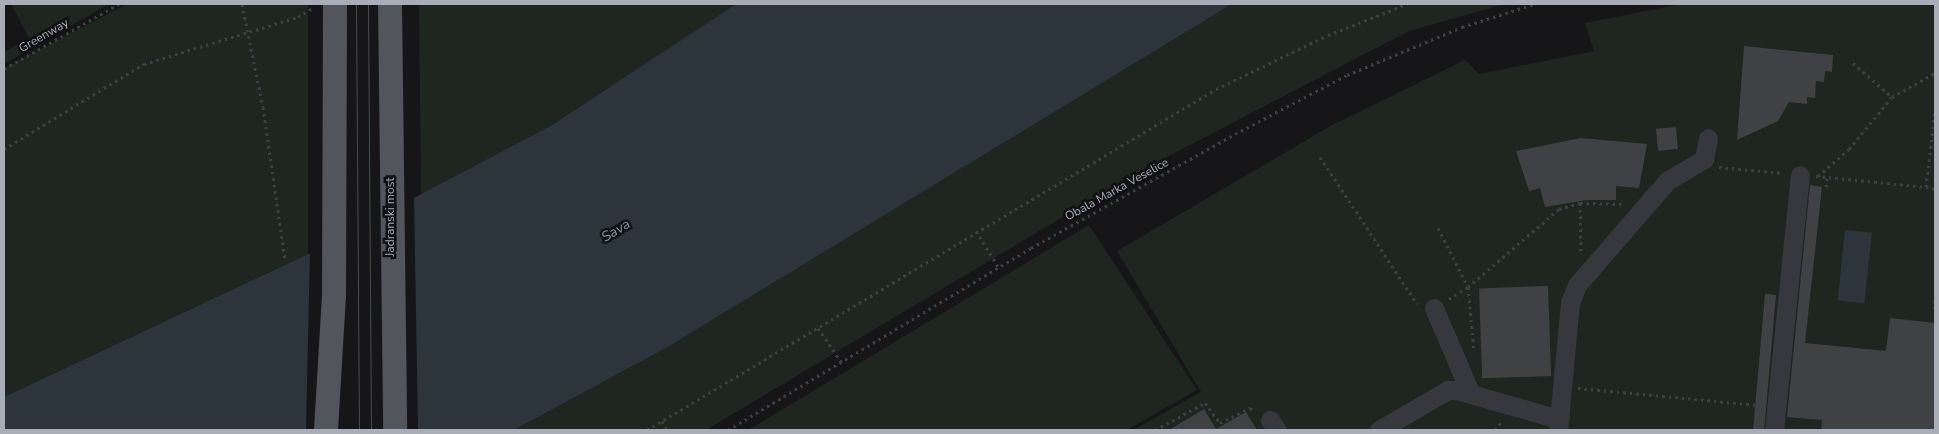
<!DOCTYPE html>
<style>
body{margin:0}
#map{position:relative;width:1939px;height:434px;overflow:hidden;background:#161618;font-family:"Nunito Sans",sans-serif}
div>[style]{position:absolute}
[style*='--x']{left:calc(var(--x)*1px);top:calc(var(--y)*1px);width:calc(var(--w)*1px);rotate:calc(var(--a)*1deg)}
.green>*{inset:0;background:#1e261f}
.water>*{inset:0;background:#2c353c;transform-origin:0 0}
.pier>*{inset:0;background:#161618}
.building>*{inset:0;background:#404145;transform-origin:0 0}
.path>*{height:3px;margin-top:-1.5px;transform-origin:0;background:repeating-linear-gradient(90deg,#3d3f44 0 2.5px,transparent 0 6.5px)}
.minor>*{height:19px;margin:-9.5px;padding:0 9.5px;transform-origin:9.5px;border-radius:9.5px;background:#37383d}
.major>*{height:24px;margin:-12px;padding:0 12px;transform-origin:12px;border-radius:12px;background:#53555c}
.tram>*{height:1px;margin:-0.5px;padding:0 0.5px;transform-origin:0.5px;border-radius:0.5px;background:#4a4c52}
span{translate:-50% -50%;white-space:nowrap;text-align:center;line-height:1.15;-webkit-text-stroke:5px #111113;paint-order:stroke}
.street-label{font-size:12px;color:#a8adb8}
.water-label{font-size:14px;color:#7f9bb3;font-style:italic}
.frame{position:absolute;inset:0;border:5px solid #a8adb8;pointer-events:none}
</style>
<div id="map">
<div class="green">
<div style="clip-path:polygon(11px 4px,109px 4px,4px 64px,4px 52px,29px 38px)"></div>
<div style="clip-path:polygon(127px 4px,308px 4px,308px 254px,4px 397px,4px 68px)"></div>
<div style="clip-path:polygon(419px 4px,736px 4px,552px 125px,421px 195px)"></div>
<div style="clip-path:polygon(1232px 4px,1505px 4px,1409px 31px,1140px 171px,706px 430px,514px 430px,666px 348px)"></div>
<div style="clip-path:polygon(1681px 4px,1935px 4px,1935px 430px,1133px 430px,1201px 392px,1117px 251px,1332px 125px,1465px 60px,1479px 74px,1594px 51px,1585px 23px)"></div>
<div style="clip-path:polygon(1089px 225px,1197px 390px,1127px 430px,748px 430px)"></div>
</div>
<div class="water">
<div style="clip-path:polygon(736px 4px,1232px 4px,666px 348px,514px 430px,4px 430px,4px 397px,308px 254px,552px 125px)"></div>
<div style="left:1845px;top:230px;width:27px;height:71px;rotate:6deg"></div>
</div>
<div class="pier">
<div style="clip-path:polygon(414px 196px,418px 430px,306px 430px,310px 250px)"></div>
</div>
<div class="building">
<div style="clip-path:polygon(1744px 46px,1833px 55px,1832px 72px,1825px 71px,1824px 82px,1816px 81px,1815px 98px,1807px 97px,1807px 104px,1789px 102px,1778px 121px,1737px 140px)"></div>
<div style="left:1676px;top:127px;width:22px;height:20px;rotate:85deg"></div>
<div style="clip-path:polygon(1581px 138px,1647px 144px,1639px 188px,1616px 186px,1616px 200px,1587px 200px,1545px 207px,1540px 188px,1529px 191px,1516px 151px)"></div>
<div style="clip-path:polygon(1810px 185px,1822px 187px,1805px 343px,1886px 351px,1890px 318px,1935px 323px,1935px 430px,1821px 430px,1822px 420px,1787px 417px)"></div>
<div style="left:1548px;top:286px;width:90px;height:69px;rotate:88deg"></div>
<div style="left:1765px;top:294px;width:11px;height:137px;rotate:5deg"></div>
<div style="clip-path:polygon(1204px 409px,1216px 429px,1246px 412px,1257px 430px,1169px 430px)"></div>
</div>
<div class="path">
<div style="--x:242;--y:4;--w:105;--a:78.5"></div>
<div style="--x:263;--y:107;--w:154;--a:81.8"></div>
<div style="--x:1853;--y:63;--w:52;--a:41.1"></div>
<div style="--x:1892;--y:97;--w:49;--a:-29.2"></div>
<div style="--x:4;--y:69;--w:132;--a:-29.5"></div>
<div style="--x:4;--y:149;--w:164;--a:-31.3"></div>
<div style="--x:144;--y:64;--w:161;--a:-17"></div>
<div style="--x:298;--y:17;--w:19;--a:-32"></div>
<div style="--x:1320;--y:157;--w:176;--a:56.6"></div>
<div style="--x:1719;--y:167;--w:64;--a:5.4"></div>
<div style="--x:1816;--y:176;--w:111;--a:5.7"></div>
<div style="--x:1926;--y:187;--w:77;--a:-83.2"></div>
<div style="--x:1818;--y:176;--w:41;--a:-41.1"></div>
<div style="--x:1849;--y:149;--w:67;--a:-50.4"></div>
<div style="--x:1826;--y:187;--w:10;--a:-84"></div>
<div style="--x:1926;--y:187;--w:9;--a:13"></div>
<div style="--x:1580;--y:203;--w:50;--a:88.9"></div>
<div style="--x:1438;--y:228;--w:66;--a:63"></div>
<div style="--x:1468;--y:287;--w:64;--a:84.6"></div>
<div style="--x:976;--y:231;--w:44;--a:58.1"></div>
<div style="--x:1449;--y:299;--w:22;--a:-32"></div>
<div style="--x:1468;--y:287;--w:120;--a:-40.6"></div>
<div style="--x:1559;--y:209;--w:22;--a:-16"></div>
<div style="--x:1580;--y:203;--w:44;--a:1.3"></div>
<div style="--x:1935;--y:300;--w:13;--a:90"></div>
<div style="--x:818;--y:328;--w:42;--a:55.6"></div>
<div style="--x:1578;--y:388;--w:182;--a:5.4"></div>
<div style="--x:662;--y:421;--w:10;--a:61"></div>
<div style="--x:647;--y:430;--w:663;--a:-30.93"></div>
<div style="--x:1216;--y:89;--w:124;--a:-25.7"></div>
<div style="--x:1328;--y:35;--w:85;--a:-21.4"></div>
<div style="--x:728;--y:430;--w:353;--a:-31"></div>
<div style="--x:1031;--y:248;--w:234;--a:-29.2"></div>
<div style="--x:1235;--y:134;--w:127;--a:-27.8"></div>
<div style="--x:1347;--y:75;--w:125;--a:-22.7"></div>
<div style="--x:1462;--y:27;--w:76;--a:-17.7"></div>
<div style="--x:1155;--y:430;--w:57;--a:-28.4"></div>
<div style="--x:1205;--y:403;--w:25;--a:53"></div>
<div style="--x:1220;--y:423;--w:34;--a:-27"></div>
<div style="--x:1250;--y:408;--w:6;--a:31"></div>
<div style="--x:1495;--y:430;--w:11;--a:-52"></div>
</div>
<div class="minor">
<div style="--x:1434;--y:308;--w:91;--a:66.8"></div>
<div style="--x:1270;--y:420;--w:12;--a:55"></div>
<div style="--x:1379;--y:430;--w:80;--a:-30.1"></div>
<div style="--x:1448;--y:390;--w:9;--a:0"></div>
<div style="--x:1457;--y:390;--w:99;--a:15.9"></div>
<div style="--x:1552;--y:417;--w:8;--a:0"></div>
<div style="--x:1558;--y:430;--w:128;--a:-84.6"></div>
<div style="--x:1570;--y:303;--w:19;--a:-69"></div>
<div style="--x:1577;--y:285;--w:138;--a:-49.1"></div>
<div style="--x:1667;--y:181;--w:43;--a:-30.7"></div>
<div style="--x:1704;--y:159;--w:21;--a:-79"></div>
<div style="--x:1774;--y:430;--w:256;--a:-84.2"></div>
</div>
<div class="major">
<div style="--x:390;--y:4;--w:426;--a:89.3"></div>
<div style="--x:326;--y:430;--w:134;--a:-86.6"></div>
<div style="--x:334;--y:296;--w:292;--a:-89.8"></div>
</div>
<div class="tram">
<div style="--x:356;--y:4;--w:426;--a:89.6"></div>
<div style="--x:368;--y:4;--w:426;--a:89.6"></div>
</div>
<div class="street-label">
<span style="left:44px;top:36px;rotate:-30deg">Greenway</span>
<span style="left:1117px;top:190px;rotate:-29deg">Obala Marka Veselice</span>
<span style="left:391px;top:217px;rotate:-90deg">Jadranski most</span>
</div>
<div class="water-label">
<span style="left:616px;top:231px;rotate:-31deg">Sava</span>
</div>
<div class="frame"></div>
</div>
